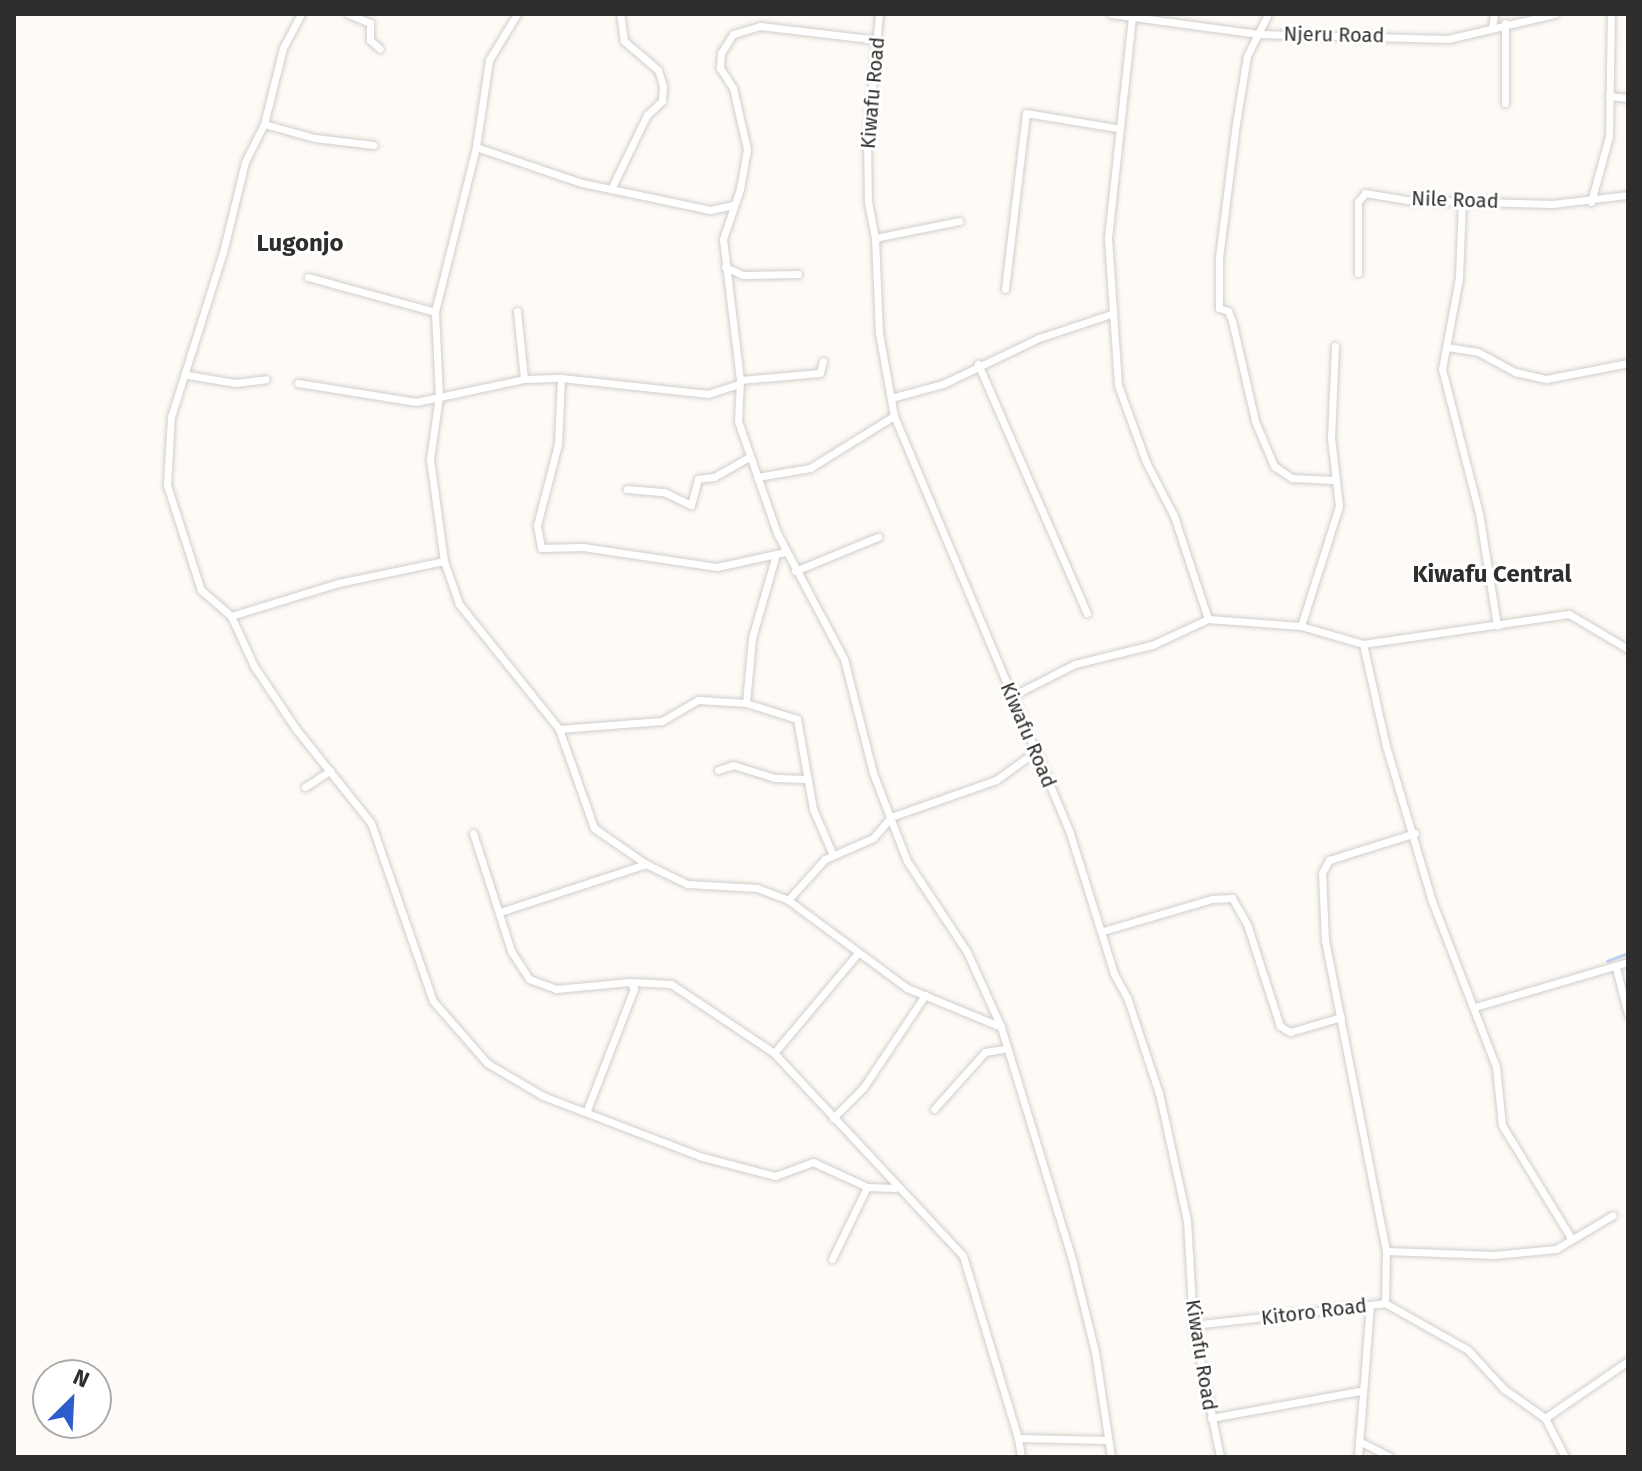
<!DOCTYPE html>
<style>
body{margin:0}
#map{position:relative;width:1642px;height:1471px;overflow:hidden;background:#fefaf6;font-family:"Fira Sans",sans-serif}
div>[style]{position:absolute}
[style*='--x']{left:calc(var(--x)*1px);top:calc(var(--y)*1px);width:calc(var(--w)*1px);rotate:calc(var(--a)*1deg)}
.stream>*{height:3px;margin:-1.5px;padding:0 1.5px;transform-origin:1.5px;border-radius:1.5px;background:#bdd0f5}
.roads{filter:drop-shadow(0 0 2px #d2cecb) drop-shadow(0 0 2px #d2cecb)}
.minor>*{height:7px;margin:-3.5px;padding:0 3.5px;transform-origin:3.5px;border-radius:3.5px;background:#fff}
span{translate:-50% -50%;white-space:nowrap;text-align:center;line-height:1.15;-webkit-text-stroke:6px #fff;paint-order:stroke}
.street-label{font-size:20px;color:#2f2e2c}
.quarter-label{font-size:24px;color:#2f2e2c;font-weight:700}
.frame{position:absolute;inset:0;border:16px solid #2f2e2c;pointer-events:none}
.north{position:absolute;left:32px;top:1359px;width:80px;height:80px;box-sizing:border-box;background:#fff;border:2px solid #acabab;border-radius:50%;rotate:24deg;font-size:22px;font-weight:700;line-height:32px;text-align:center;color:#2f2e2c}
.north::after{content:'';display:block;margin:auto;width:28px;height:36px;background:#2d5ccb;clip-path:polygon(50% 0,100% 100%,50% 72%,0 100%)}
</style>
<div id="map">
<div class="stream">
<div style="--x:1607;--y:961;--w:22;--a:-21"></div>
</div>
<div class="roads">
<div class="minor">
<div style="--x:301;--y:14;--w:38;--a:118"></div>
<div style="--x:283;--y:48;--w:78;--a:104"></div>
<div style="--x:264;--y:124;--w:42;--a:116.6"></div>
<div style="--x:245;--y:162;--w:93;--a:103.7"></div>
<div style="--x:223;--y:252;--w:173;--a:107.5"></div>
<div style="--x:171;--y:417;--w:68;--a:93.4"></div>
<div style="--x:167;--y:485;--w:110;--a:72.1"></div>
<div style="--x:201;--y:590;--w:40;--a:41"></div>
<div style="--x:231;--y:616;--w:55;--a:65.3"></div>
<div style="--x:254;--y:666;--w:76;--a:56.3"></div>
<div style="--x:296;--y:729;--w:120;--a:51.4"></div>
<div style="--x:371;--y:823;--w:188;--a:70.8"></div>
<div style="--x:433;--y:1001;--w:82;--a:48.9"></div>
<div style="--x:487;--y:1063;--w:65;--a:30.5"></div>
<div style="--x:543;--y:1096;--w:167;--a:21"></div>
<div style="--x:699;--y:1156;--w:79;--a:14.7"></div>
<div style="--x:775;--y:1176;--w:40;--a:-20.2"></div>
<div style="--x:813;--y:1162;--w:60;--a:24.8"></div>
<div style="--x:867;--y:1187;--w:28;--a:2"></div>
<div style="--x:348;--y:14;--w:24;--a:22"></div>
<div style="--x:370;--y:23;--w:17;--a:90"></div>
<div style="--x:370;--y:40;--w:13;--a:42"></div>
<div style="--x:517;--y:14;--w:54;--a:121.3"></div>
<div style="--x:489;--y:60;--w:88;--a:98.5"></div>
<div style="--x:476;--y:147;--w:170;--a:104"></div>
<div style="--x:435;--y:312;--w:84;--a:87.3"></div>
<div style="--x:439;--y:396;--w:64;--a:98.1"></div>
<div style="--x:430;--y:459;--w:103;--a:82.2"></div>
<div style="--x:444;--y:561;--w:46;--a:70.8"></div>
<div style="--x:459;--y:604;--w:160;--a:51.3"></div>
<div style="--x:559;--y:729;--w:105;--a:70.5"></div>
<div style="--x:594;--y:828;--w:63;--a:34.7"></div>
<div style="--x:879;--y:14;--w:127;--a:95.4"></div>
<div style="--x:867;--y:140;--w:62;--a:89.1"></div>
<div style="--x:868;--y:202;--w:37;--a:79"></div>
<div style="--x:875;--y:238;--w:95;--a:87.6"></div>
<div style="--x:879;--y:333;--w:84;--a:79.8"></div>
<div style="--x:894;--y:416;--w:449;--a:67.1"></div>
<div style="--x:1069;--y:830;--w:151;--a:72.6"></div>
<div style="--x:1114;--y:974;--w:26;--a:61"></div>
<div style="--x:1127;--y:997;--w:101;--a:71.6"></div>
<div style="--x:1159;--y:1093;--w:130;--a:77.6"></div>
<div style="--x:1187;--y:1220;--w:105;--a:86.7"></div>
<div style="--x:1193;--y:1325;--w:135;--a:78.4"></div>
<div style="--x:1111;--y:14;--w:149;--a:7.7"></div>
<div style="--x:1259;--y:34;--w:189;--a:1.5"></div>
<div style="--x:1448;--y:39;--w:110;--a:-13.2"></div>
<div style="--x:1268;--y:14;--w:47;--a:116.6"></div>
<div style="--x:1247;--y:56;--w:68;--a:99.3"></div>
<div style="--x:1236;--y:123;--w:135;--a:97.2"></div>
<div style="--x:1219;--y:257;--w:51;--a:90"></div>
<div style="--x:1219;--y:308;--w:9;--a:18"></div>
<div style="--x:1228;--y:311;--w:11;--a:68"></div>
<div style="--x:1232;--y:321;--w:103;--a:77"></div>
<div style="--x:1255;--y:421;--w:49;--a:67.1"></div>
<div style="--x:1274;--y:466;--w:22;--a:34"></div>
<div style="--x:1292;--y:478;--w:41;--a:2.8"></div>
<div style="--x:1132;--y:17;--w:222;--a:96.2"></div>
<div style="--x:1108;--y:238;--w:147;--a:86.1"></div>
<div style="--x:1118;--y:385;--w:82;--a:70"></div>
<div style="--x:1146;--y:462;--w:61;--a:62.6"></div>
<div style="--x:1174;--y:516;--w:108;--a:71.7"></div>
<div style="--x:1505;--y:23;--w:80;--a:90"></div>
<div style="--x:1492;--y:28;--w:14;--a:-82"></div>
<div style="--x:878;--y:40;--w:119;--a:-173.2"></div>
<div style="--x:760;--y:26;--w:28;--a:163"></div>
<div style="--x:733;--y:34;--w:22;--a:122"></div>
<div style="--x:721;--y:53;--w:15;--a:94"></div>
<div style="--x:720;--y:68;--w:24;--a:57"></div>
<div style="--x:733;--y:88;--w:63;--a:77.1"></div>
<div style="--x:747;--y:149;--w:41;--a:99.9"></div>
<div style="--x:740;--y:189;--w:53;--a:108.8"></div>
<div style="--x:723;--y:239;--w:142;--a:83.1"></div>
<div style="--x:740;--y:380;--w:41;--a:92.8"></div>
<div style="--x:738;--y:421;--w:119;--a:70.8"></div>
<div style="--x:777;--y:533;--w:143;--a:62"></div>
<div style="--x:844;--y:659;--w:118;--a:75.7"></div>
<div style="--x:873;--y:773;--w:94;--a:68.9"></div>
<div style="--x:907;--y:861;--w:109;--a:56.6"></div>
<div style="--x:967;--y:952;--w:82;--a:65.6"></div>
<div style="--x:1001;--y:1027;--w:247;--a:73"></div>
<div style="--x:1073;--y:1263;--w:92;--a:76.1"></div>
<div style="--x:1095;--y:1352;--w:106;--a:81.3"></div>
<div style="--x:1609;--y:96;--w:19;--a:6"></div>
<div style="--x:264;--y:124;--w:53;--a:15.4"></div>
<div style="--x:315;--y:138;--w:59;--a:6.8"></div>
<div style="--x:476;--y:147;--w:112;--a:18.8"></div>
<div style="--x:582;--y:183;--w:131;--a:11.9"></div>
<div style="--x:710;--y:210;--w:24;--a:-12"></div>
<div style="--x:611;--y:189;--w:82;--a:-64.1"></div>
<div style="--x:647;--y:115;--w:21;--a:-43"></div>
<div style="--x:662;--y:101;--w:15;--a:-86"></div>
<div style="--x:663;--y:86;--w:17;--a:-107"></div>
<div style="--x:658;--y:70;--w:45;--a:-139.5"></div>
<div style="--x:624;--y:41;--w:27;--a:-98"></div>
<div style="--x:1462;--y:200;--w:78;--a:92.2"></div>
<div style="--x:1459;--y:278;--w:93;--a:100.6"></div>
<div style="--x:1442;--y:369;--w:149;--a:75.6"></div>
<div style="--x:1479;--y:513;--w:114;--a:80.9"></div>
<div style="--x:1591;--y:202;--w:68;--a:-74.7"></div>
<div style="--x:1609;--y:136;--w:122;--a:-89.1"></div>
<div style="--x:875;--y:238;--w:86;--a:-11.4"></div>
<div style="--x:725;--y:267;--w:20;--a:24"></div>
<div style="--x:743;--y:275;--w:55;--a:-1"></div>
<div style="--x:1358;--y:273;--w:71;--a:-90"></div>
<div style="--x:1358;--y:202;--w:11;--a:-52"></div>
<div style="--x:1365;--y:193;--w:43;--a:9.5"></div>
<div style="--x:1407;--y:200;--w:145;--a:1.6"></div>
<div style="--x:1552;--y:204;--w:77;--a:-6.8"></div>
<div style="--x:308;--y:277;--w:132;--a:15.4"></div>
<div style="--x:1005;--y:289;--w:177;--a:-83.2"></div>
<div style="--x:1026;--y:113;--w:92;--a:9.4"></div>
<div style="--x:517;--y:311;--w:68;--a:84.1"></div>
<div style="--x:1447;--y:347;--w:31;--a:9"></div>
<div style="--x:1478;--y:352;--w:42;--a:28.4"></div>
<div style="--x:1515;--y:372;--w:32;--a:13"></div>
<div style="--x:1546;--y:379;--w:84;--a:-11"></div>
<div style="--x:978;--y:364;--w:272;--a:66.4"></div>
<div style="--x:188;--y:375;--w:48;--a:9.7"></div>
<div style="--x:235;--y:383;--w:31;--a:-7"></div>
<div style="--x:561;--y:378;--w:66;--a:92.6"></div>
<div style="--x:558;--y:444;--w:84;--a:104.5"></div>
<div style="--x:537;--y:525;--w:23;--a:80"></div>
<div style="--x:541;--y:548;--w:42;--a:-1.4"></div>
<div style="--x:583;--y:547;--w:135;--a:8.5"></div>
<div style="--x:717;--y:567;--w:70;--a:-12.4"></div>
<div style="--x:740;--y:380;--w:80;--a:-5"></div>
<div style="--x:820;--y:373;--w:12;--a:-76"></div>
<div style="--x:298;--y:383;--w:120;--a:9.1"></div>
<div style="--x:416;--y:402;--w:110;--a:-12"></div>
<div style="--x:524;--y:379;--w:37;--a:-2"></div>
<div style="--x:561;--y:378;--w:148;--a:6.2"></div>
<div style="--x:708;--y:394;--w:33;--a:-18"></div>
<div style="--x:891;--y:398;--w:54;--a:-15.1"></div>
<div style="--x:943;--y:384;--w:106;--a:-25.6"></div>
<div style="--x:1039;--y:338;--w:76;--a:-18.4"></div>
<div style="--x:757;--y:477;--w:54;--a:-9.6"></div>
<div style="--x:810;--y:468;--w:99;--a:-31.8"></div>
<div style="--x:627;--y:489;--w:37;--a:5"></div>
<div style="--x:664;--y:492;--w:30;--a:26"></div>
<div style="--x:691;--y:505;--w:27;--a:-75"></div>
<div style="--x:698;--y:479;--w:16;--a:-7"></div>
<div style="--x:714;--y:477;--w:40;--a:-29.7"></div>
<div style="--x:795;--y:571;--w:90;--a:-22.3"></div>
<div style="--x:231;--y:616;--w:112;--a:-17.1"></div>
<div style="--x:338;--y:583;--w:108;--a:-11.7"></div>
<div style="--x:1301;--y:626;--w:126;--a:-72.4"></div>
<div style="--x:1339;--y:506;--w:68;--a:-96.7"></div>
<div style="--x:1331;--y:438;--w:92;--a:-87.5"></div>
<div style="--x:1363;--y:644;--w:105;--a:77.3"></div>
<div style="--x:1386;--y:746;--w:162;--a:73.5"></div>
<div style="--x:1432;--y:901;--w:178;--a:68.9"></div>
<div style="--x:1496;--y:1067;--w:58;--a:84.1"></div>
<div style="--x:1502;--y:1125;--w:132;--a:58.6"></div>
<div style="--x:1014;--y:695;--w:68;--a:-26.9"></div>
<div style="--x:1075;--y:664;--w:79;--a:-13.9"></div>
<div style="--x:1152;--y:645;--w:62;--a:-24.9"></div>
<div style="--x:1208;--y:619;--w:93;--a:4.3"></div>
<div style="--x:1301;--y:626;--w:65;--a:16.2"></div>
<div style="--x:1363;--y:644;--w:208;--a:-8.3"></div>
<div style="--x:1569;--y:614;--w:69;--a:30.7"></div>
<div style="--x:746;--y:703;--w:53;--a:17.4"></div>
<div style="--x:797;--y:719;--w:91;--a:79.9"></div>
<div style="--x:813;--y:809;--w:50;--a:66.5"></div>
<div style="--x:559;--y:729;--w:103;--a:-4.4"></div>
<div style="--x:662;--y:721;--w:42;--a:-30.3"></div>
<div style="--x:698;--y:700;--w:48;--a:3.6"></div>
<div style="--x:746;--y:703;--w:65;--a:-84.7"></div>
<div style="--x:752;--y:638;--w:83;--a:-74"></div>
<div style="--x:718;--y:770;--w:16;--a:-18"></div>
<div style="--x:733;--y:765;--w:44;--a:17.2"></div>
<div style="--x:775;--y:778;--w:31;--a:2"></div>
<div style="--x:305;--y:787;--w:30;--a:-33"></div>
<div style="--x:473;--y:833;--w:124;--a:72.1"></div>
<div style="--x:511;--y:951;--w:33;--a:57"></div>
<div style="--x:529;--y:979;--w:29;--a:20"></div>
<div style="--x:556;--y:989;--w:74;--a:-5.4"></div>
<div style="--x:630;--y:982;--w:41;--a:2.8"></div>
<div style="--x:671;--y:984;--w:124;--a:33.8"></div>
<div style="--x:774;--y:1053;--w:277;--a:47"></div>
<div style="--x:963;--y:1256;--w:190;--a:73.2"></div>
<div style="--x:1018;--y:1438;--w:90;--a:1.3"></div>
<div style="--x:788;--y:900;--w:55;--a:-47.9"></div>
<div style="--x:825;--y:859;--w:52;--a:-23.6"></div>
<div style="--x:873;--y:838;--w:28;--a:-49"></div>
<div style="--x:891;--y:817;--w:111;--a:-19.4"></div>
<div style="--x:996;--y:780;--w:49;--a:-35.9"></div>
<div style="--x:500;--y:912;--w:154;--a:-18.2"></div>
<div style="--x:646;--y:864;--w:46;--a:26"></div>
<div style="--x:687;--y:884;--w:70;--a:3.3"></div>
<div style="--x:757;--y:888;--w:33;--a:21"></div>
<div style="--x:788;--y:900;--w:148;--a:36.5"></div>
<div style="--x:907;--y:988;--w:102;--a:22.5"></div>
<div style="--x:1103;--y:931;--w:114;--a:-16.4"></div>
<div style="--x:1212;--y:899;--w:20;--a:-3"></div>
<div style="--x:1232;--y:898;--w:30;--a:60"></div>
<div style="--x:1247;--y:924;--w:107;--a:72.1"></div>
<div style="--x:1280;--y:1026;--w:12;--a:31"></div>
<div style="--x:1290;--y:1032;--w:53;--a:-16.4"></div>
<div style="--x:1616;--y:968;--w:48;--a:75.4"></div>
<div style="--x:1475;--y:1007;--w:159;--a:-16.4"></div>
<div style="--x:774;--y:1053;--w:129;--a:-50"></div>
<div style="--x:934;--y:1109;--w:76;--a:-48.2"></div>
<div style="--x:985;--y:1052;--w:20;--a:-9"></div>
<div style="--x:587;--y:1110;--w:130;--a:-68.8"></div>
<div style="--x:634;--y:989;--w:8;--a:-120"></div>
<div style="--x:833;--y:1118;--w:42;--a:-45"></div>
<div style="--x:863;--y:1088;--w:112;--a:-56.3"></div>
<div style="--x:1386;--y:1251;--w:108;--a:2.1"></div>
<div style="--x:1494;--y:1255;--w:62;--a:-5.5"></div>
<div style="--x:1556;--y:1249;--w:66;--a:-30.8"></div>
<div style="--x:832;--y:1259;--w:80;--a:-64.1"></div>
<div style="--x:1385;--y:1303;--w:52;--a:-88.9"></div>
<div style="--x:1386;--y:1251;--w:316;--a:-101.1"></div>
<div style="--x:1325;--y:941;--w:68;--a:-92.5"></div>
<div style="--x:1322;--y:873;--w:15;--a:-62"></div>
<div style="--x:1329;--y:860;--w:90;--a:-17.4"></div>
<div style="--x:1193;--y:1325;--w:193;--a:-6.5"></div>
<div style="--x:1385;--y:1303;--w:95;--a:29.5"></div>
<div style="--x:1468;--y:1350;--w:53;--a:47.3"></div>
<div style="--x:1504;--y:1389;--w:50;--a:35.3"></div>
<div style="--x:1545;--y:1418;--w:44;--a:62.9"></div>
<div style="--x:1211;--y:1418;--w:151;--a:-10.3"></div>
<div style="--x:1545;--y:1418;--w:101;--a:-34.5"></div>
<div style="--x:1018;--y:1438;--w:19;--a:81"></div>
<div style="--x:1359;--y:1441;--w:35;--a:27"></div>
<div style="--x:1358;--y:1457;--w:152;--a:-85.5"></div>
</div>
</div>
<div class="street-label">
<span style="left:1334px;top:35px;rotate:1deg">Njeru Road</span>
<span style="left:873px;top:93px;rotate:-85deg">Kiwafu Road</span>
<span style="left:1455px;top:200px;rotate:2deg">Nile Road</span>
<span style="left:1028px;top:735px;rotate:67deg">Kiwafu Road</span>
<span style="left:1314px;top:1312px;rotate:-7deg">Kitoro Road</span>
<span style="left:1201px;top:1355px;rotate:81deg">Kiwafu Road</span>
</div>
<div class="quarter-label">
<span style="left:300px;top:244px">Lugonjo</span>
<span style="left:1492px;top:575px">Kiwafu Central</span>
</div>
<div class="frame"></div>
<div class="north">N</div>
</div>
